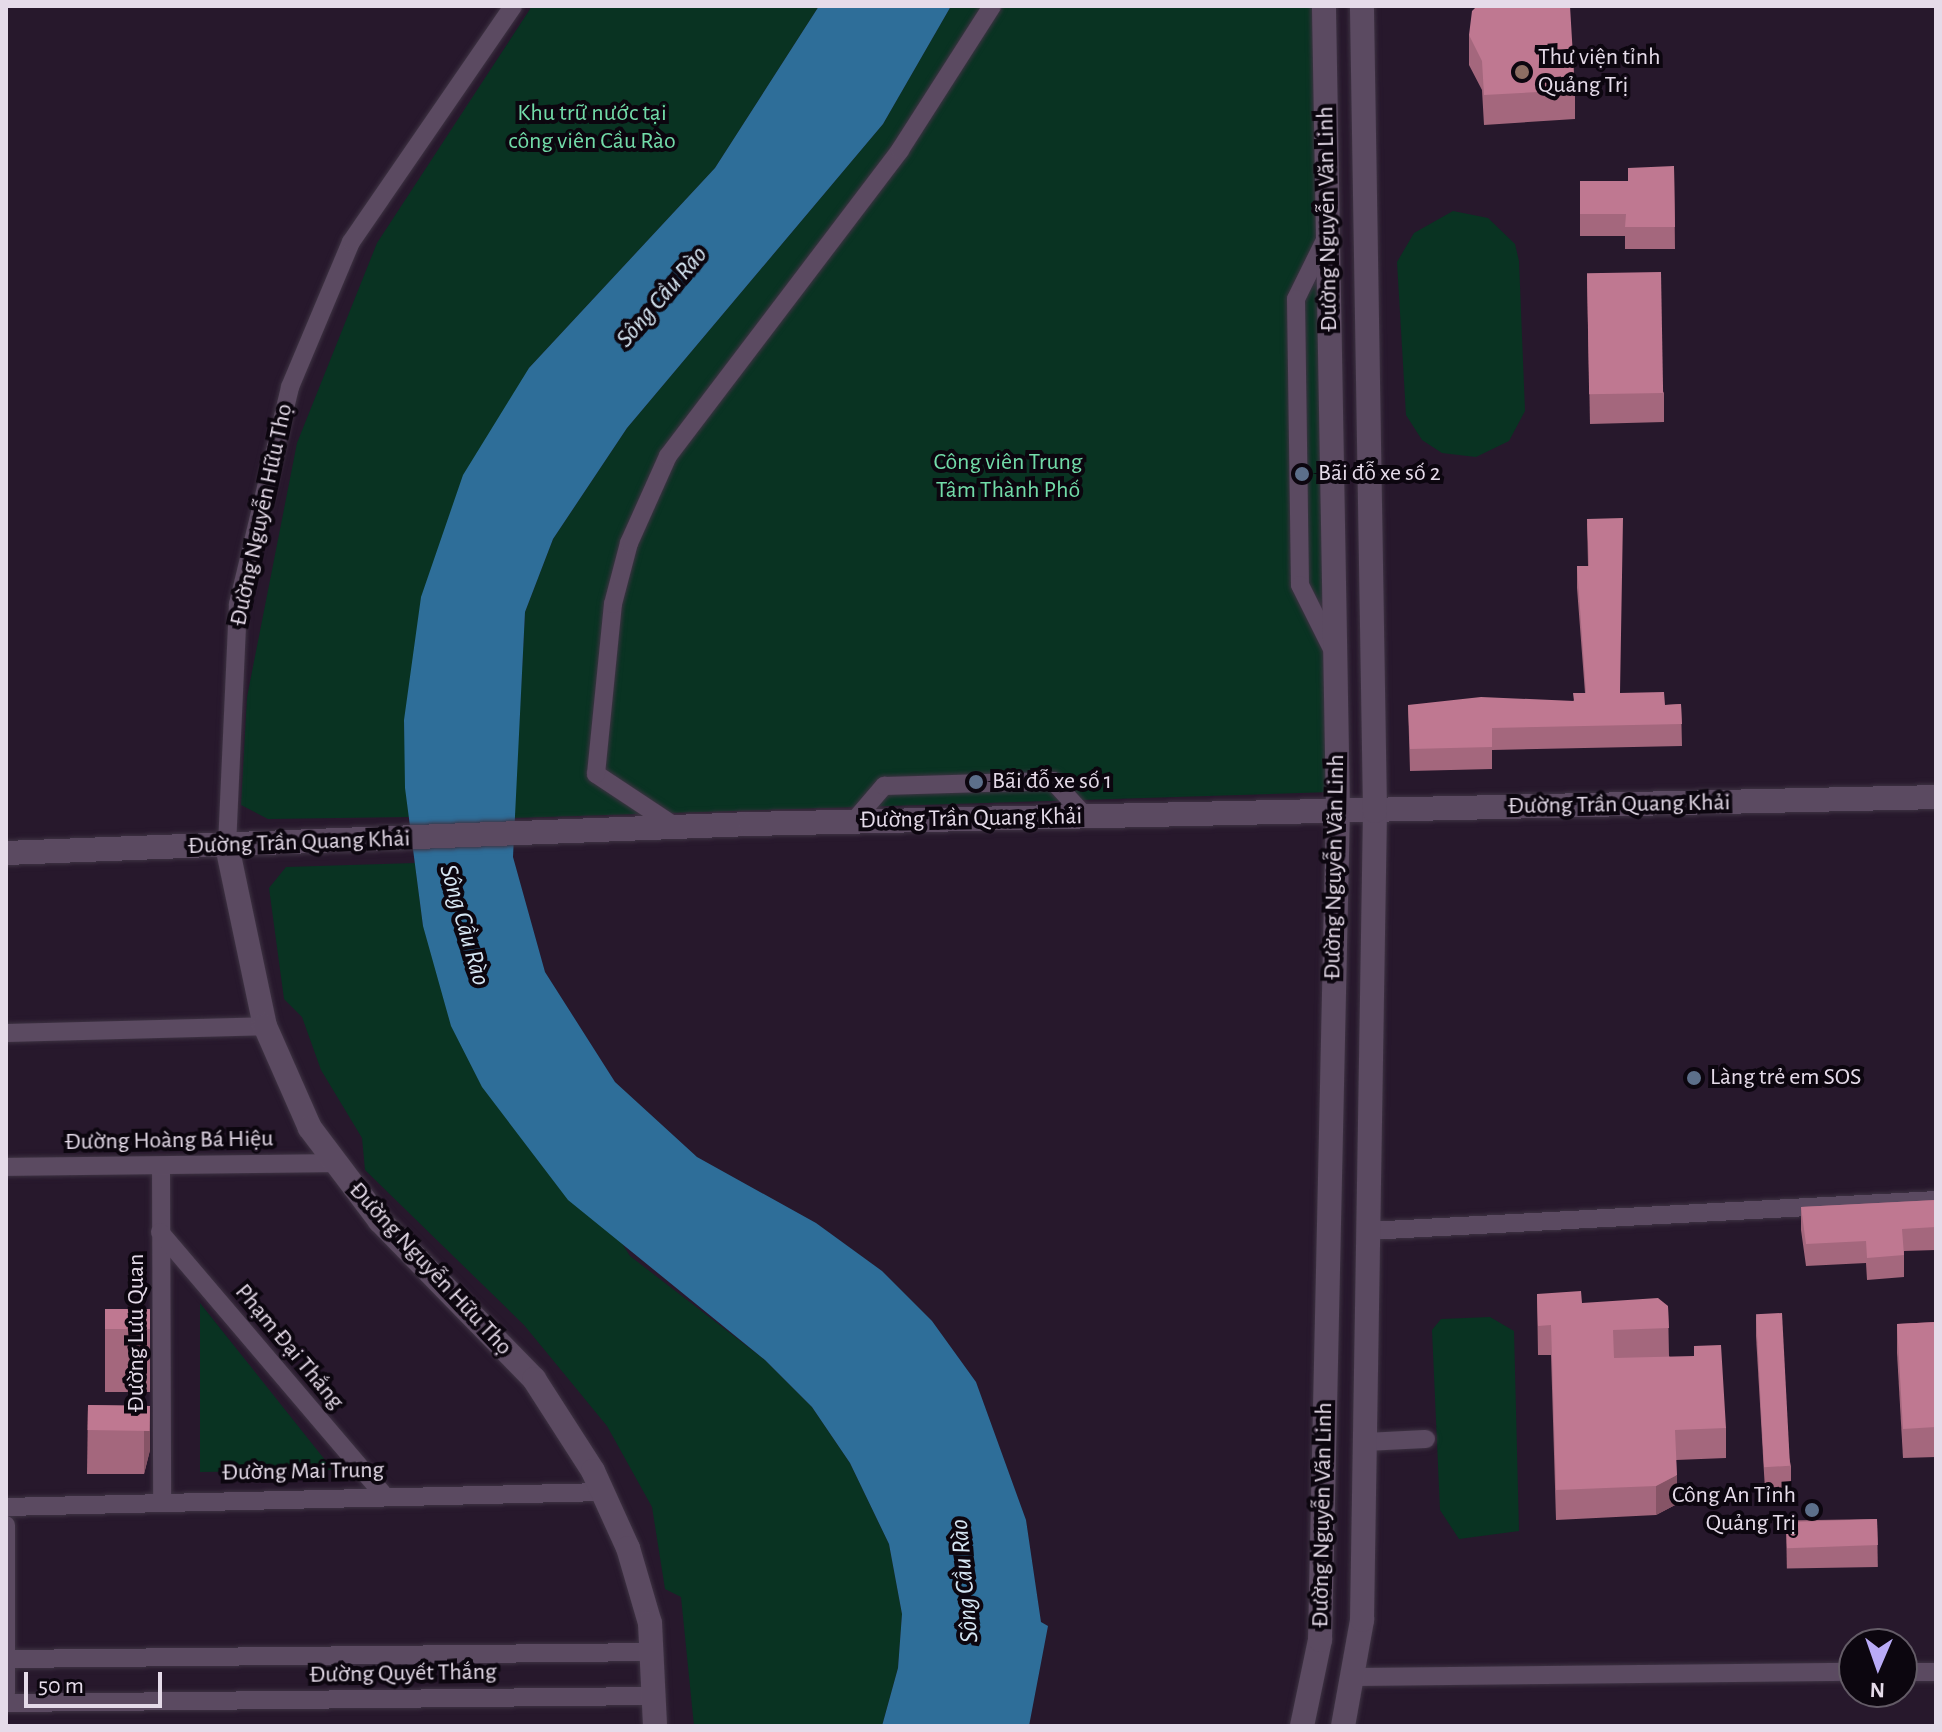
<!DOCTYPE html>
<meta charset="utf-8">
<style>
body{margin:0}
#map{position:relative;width:1942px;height:1732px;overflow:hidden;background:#27182c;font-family:"Alegreya Sans",sans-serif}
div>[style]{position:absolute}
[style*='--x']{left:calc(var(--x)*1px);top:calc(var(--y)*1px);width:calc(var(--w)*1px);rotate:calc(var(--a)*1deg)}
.green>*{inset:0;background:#093322}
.water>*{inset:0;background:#2e6e99}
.roads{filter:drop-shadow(0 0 2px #3e3343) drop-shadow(0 0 2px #3e3343)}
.street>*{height:18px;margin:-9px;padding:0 9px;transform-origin:9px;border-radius:9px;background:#5b4a61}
.secondary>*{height:24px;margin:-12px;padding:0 12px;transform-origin:12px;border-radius:12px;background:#5b4a61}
.wall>*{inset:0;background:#a4677d;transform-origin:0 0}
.shaded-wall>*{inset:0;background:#865466}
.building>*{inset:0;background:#bf7891;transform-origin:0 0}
.dots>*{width:22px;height:22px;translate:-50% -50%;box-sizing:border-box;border:4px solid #0c060f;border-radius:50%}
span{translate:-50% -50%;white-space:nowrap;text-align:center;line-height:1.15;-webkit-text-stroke:8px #0c060f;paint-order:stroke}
.poi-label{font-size:24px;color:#e5dbe9}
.left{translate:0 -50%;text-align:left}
.right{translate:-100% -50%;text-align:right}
.park-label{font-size:24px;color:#72dca9}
.street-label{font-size:24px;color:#e5dbe9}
.water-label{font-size:26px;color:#d6e6f3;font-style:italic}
.frame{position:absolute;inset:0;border:8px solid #e5dbe9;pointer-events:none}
.north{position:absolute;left:1838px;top:1628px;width:80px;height:80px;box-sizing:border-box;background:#0c060f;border:2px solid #635b66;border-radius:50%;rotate:182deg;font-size:22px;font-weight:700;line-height:32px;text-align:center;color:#e5dbe9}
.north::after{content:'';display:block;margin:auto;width:28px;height:36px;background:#b9abf7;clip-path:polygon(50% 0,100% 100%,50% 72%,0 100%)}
.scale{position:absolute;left:24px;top:1672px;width:138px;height:36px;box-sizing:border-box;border:4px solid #e5dbe9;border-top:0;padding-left:10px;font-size:24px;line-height:28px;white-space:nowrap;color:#e5dbe9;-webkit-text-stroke:6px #0c060f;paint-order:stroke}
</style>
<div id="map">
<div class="green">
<div style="clip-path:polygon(532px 6px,819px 6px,715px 168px,529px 368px,404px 720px,409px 817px,268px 819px,241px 805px,247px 697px,297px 443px,377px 243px)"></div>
<div style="clip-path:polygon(951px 6px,1327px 6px,1331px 792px,514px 818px,525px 612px,553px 539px,627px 428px,883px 124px)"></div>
<div style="clip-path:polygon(1453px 211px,1488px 218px,1515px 244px,1519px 261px,1525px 411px,1509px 441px,1476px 457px,1442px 453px,1422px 440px,1406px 415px,1397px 262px,1414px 233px)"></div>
<div style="clip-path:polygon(415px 863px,423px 926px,630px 1256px,765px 1360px,812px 1407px,850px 1463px,889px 1544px,902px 1614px,898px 1668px,882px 1726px,694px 1726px,681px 1597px,665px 1589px,652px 1507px,607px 1426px,524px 1325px,365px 1170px,362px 1138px,321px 1070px,302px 1017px,284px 999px,269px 888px,286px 867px)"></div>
<div style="clip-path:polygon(200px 1303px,333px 1470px,200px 1472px)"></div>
<div style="clip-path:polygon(1490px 1317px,1514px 1331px,1519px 1531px,1459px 1539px,1440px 1510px,1432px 1330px,1441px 1319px)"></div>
</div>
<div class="water">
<div style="clip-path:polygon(819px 6px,951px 6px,883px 124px,627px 428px,553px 539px,525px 612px,513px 857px,545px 972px,615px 1082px,697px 1157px,816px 1223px,882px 1271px,932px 1321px,976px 1382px,1026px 1520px,1041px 1622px,1048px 1626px,1029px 1726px,882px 1726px,898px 1668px,902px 1614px,889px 1544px,850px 1463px,812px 1407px,765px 1360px,568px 1200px,482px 1087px,451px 1026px,423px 926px,405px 788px,404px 720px,421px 597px,463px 475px,529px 368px,715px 168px)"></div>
</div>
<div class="roads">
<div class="street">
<div style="--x:1327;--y:236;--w:70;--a:116.2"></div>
<div style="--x:1296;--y:299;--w:286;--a:89.2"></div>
<div style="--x:1300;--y:585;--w:74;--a:63.4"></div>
<div style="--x:853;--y:822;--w:48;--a:-49.3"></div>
<div style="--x:884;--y:786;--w:169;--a:-1.7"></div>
<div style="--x:1053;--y:781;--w:49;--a:47.5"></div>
<div style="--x:676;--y:827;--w:96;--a:-146.5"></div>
<div style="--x:596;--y:774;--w:171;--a:-84.3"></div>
<div style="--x:613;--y:604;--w:63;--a:-75.3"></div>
<div style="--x:629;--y:543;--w:95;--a:-65.9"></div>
<div style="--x:668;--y:456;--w:384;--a:-52.8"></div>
<div style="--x:900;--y:150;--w:171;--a:-57.4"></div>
<div style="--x:227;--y:846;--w:242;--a:-87.4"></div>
<div style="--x:238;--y:604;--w:223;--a:-76.5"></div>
<div style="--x:290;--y:387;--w:157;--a:-67.2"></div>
<div style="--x:351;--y:242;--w:286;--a:-55.5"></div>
<div style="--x:6;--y:1033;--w:259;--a:-1.5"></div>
<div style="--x:161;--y:1166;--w:333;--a:89.8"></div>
<div style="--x:6;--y:1167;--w:327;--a:-0.7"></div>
<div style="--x:1368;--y:1231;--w:569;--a:-3.12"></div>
<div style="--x:160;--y:1232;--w:343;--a:49.6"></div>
<div style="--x:1365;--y:1442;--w:61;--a:-2.8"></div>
<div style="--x:6;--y:1507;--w:595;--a:-1.44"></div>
<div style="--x:6;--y:1525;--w:168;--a:90"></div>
<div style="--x:8;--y:1659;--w:644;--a:-0.62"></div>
<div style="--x:1902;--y:1672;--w:34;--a:0"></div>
<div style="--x:1356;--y:1677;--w:498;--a:-0.6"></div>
<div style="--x:6;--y:1703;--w:650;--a:-0.62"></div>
</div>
<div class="secondary">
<div style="--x:227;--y:846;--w:184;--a:78.1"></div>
<div style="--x:265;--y:1026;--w:111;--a:66.2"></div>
<div style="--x:310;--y:1128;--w:116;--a:53"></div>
<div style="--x:380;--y:1221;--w:221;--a:45.7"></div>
<div style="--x:534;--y:1379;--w:109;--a:57.3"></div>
<div style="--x:593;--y:1471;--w:85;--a:65.6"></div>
<div style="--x:628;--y:1548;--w:78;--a:73.7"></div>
<div style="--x:650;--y:1623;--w:103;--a:87.2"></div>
<div style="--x:6;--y:853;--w:745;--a:-2.23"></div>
<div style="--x:750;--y:824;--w:1186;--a:-1.3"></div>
<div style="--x:1302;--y:1726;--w:88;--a:-78.2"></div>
<div style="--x:1320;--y:1640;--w:829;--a:-88.76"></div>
<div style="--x:1338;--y:811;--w:805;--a:-91"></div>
<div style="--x:1343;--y:1726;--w:108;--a:-79.8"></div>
<div style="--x:1362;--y:1620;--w:809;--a:-89.08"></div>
<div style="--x:1375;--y:811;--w:805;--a:-90.93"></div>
</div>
</div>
<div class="wall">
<div style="clip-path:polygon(1469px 35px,1575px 90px,1575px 119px,1484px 125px,1482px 90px,1469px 65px)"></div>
<div style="clip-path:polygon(1674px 166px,1675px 249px,1625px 249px,1625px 236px,1580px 236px,1580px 181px,1628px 181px)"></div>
<div style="clip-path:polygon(1587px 274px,1664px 393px,1664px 422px,1590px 424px)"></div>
<div style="clip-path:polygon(1587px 519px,1620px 693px,1665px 705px,1681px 704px,1682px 746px,1492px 750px,1492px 769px,1410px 771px,1408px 705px,1573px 701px,1585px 693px,1577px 588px,1577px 566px,1588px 566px)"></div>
<div style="clip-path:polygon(1936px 1200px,1936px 1250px,1904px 1251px,1904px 1277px,1867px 1280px,1866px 1263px,1806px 1266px,1801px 1230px,1801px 1207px)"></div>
<div style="clip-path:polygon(1537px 1294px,1582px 1303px,1668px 1306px,1669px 1356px,1726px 1428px,1726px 1458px,1676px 1460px,1677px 1504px,1656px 1515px,1556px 1520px,1551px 1355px,1538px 1355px)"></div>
<div style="left:150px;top:1309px;width:83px;height:45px;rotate:90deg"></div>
<div style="clip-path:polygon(1756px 1314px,1791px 1466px,1791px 1488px,1765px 1490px,1756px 1336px)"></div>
<div style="clip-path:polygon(1936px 1322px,1936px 1457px,1903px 1458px,1897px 1353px,1897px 1324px)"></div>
<div style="clip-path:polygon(88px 1405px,150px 1406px,150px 1450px,144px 1474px,87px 1474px)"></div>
<div style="left:1877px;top:1519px;width:48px;height:91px;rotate:89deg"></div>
</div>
<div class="shaded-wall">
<div style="clip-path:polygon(150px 1406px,150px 1450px,144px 1474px,144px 1431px)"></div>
<div style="clip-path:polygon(1677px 1475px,1677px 1504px,1656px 1515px,1656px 1486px)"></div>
</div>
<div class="building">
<div style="clip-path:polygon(1477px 6px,1570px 6px,1575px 90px,1484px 95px,1482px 61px,1469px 35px,1472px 11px)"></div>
<div style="clip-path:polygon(1674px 166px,1675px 227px,1625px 227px,1626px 214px,1580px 214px,1580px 181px,1628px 181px,1628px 168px)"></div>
<div style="left:1661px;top:272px;width:121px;height:74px;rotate:89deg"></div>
<div style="clip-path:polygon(1623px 518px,1620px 693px,1664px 692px,1665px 705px,1681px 704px,1682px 724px,1492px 728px,1492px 747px,1410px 749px,1408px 705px,1481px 697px,1574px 701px,1573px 693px,1586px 693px,1577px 566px,1589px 566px,1587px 519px)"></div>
<div style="clip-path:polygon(1936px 1200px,1936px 1227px,1902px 1229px,1904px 1255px,1867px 1258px,1866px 1241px,1806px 1244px,1801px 1207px)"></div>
<div style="clip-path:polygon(1581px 1291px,1582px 1303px,1658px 1298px,1668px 1306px,1669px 1328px,1613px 1330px,1614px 1358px,1694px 1356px,1694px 1346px,1721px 1345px,1726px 1428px,1675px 1430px,1677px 1475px,1656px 1486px,1556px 1490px,1551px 1325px,1538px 1326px,1537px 1294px)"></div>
<div style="left:150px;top:1309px;width:20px;height:45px;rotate:90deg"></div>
<div style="left:1782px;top:1313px;width:153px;height:26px;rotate:87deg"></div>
<div style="clip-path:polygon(1936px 1322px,1936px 1427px,1903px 1429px,1897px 1324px)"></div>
<div style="left:88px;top:1405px;width:62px;height:25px;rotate:1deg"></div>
<div style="left:1877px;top:1519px;width:26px;height:91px;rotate:88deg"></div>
</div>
<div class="dots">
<div style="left:1522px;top:72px;background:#8d6e63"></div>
<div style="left:1302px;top:474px;background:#5c6f8a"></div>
<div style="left:976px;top:782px;background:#5c6f8a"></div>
<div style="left:1694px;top:1078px;background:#5c6f8a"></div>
<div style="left:1812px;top:1510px;background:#5c6f8a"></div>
</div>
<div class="poi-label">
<span class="left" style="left:1538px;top:72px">Thư viện tỉnh<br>Quảng Trị</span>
<span class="left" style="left:1318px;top:474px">Bãi đỗ xe số 2</span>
<span class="left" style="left:992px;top:782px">Bãi đỗ xe số 1</span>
<span class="left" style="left:1710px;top:1078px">Làng trẻ em SOS</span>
<span class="right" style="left:1796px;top:1510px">Công An Tỉnh<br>Quảng Trị</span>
</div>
<div class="park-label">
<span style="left:592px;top:128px">Khu trữ nước tại<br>công viên Cầu Rào</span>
<span style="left:1008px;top:477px">Công viên Trung<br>Tâm Thành Phố</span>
</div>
<div class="street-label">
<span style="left:1328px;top:219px;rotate:-91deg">Đường Nguyễn Văn Linh</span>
<span style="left:262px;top:515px;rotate:-78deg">Đường Nguyễn Hữu Thọ</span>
<span style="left:1619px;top:805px;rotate:-1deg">Đường Trần Quang Khải</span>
<span style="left:971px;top:819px;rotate:-1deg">Đường Trần Quang Khải</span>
<span style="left:299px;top:843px;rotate:-2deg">Đường Trần Quang Khải</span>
<span style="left:1335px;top:867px;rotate:-89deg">Đường Nguyễn Văn Linh</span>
<span style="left:169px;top:1141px;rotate:-1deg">Đường Hoàng Bá Hiệu</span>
<span style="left:430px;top:1269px;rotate:47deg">Đường Nguyễn Hữu Thọ</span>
<span style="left:137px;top:1333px;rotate:-90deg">Đường Lưu Quan</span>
<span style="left:289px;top:1347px;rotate:50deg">Phạm Đại Thắng</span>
<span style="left:303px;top:1472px;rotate:-1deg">Đường Mai Trung</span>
<span style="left:1323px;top:1515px;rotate:-89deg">Đường Nguyễn Văn Linh</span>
<span style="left:403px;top:1674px;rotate:-1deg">Đường Quyết Thắng</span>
</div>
<div class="water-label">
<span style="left:662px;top:297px;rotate:-49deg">Sông Cầu Rào</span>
<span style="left:464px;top:925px;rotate:74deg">Sông Cầu Rào</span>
<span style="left:965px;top:1581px;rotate:-95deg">Sông Cầu Rào</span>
</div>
<div class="frame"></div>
<div class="north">N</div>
<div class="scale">50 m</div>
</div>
